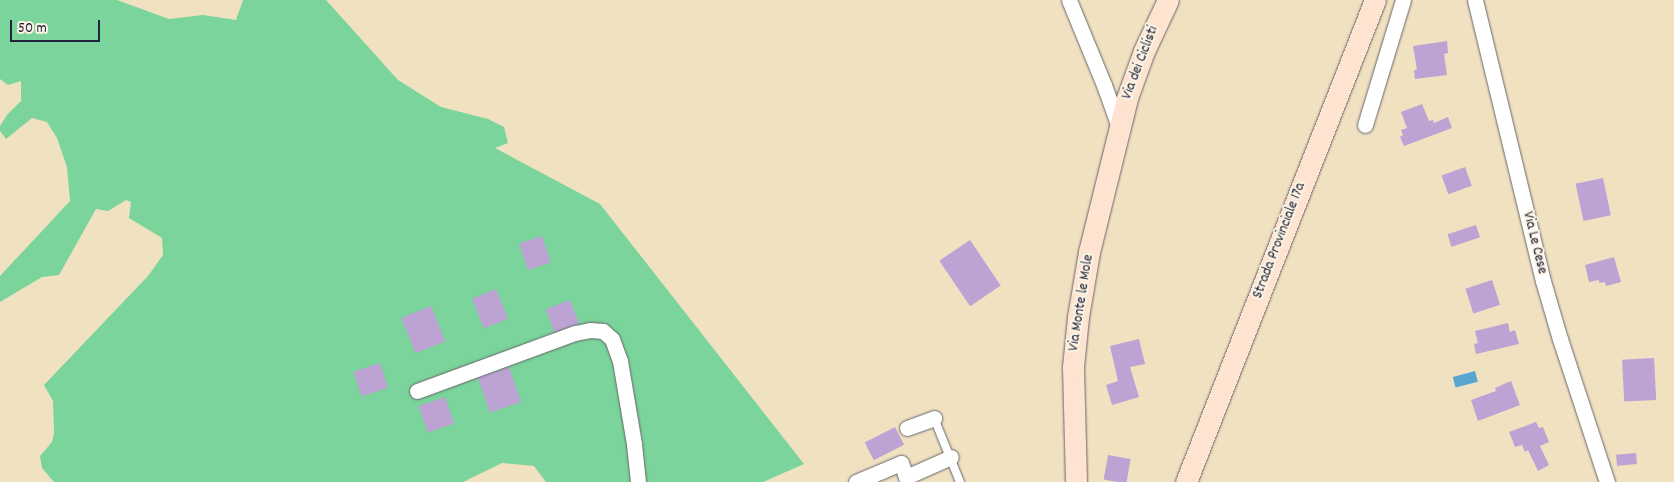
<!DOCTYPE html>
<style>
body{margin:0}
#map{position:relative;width:1674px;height:482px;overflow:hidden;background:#f0e1c1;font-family:Dekko,sans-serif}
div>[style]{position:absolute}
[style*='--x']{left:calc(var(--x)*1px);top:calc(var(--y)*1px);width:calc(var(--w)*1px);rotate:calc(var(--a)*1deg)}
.green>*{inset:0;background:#7ad49b}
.water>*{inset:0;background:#58a5d1;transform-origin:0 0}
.building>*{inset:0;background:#bca3d4;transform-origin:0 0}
.roads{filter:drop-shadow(0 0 1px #6a656a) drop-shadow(0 0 1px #6a656a)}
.lane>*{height:8px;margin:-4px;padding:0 4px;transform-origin:4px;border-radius:4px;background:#fff}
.street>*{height:15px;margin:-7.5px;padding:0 7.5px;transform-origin:7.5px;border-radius:7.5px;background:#fff}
.secondary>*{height:21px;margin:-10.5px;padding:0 10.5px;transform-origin:10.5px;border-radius:10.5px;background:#fee3d1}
span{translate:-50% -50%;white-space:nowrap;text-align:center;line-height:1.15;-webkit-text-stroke:4px #fcf5e5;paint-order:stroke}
.street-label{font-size:15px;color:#22223b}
.scale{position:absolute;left:10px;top:20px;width:90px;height:22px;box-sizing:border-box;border:2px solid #22223b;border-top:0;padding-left:6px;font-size:15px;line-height:18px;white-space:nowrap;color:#22223b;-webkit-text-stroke:4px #fcf5e5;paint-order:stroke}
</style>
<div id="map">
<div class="green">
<div style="clip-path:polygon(0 0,117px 0,169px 19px,203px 15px,236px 20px,243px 0,326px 0,398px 80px,441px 107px,488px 119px,504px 127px,508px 143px,495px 148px,600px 204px,804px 464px,763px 482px,546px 482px,534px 466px,502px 463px,463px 482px,54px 482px,42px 468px,40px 456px,52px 442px,54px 433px,53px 401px,44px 385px,148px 276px,163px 255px,162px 238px,129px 218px,131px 202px,126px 200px,108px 211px,96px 209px,59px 275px,42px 277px,0 302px,0 276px,70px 201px,67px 167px,57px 138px,47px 122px,32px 118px,6px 139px,0 131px,0 126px,7px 115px,21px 101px,21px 81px,8px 85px,0 79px)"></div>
</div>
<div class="water">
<div style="left:1475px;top:371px;width:11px;height:23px;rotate:75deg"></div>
</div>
<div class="building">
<div style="clip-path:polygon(1447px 41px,1448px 53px,1444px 54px,1447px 75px,1415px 79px,1414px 70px,1417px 70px,1413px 46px)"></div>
<div style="clip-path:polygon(1422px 104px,1429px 121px,1433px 120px,1434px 123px,1448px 117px,1452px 128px,1404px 146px,1400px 137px,1403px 135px,1401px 130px,1407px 128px,1401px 112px)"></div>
<div style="left:1465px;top:167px;width:20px;height:25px;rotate:70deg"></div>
<div style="left:1603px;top:178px;width:38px;height:28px;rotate:78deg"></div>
<div style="left:1476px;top:225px;width:13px;height:30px;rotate:72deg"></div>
<div style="left:542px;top:236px;width:28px;height:24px;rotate:72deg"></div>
<div style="left:970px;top:240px;width:55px;height:37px;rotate:56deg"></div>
<div style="clip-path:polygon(1614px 257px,1621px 282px,1606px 286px,1605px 282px,1599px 283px,1599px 280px,1589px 282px,1585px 265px)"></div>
<div style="left:1492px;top:280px;width:26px;height:28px;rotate:72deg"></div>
<div style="left:496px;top:289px;width:32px;height:26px;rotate:68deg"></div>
<div style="left:570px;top:300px;width:25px;height:26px;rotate:69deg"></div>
<div style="left:431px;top:306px;width:38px;height:32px;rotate:68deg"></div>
<div style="clip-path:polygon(1508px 323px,1510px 332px,1515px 330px,1519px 344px,1476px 354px,1474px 344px,1478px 343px,1475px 331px)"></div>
<div style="clip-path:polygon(1139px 339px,1145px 364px,1130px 367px,1139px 397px,1112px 405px,1106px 385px,1118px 381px,1110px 346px)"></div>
<div style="left:1654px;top:358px;width:42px;height:32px;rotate:87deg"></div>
<div style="left:380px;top:363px;width:26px;height:28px;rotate:72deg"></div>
<div style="left:509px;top:367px;width:37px;height:33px;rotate:71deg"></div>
<div style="clip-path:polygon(1511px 381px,1520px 405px,1478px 421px,1471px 400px,1496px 391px,1495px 388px)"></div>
<div style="left:445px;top:397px;width:28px;height:28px;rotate:71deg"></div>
<div style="clip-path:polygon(1536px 422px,1539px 428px,1543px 427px,1549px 442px,1540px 446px,1549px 465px,1538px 471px,1528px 450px,1525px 452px,1522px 445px,1515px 447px,1509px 432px)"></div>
<div style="left:895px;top:427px;width:20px;height:34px;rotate:63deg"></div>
<div style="left:1636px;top:453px;width:11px;height:20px;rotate:85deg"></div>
<div style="left:1108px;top:455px;width:23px;height:25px;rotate:10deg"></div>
</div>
<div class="roads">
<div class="lane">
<div style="--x:934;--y:418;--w:69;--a:67.9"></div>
</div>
<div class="street">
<div style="--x:1069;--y:0;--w:92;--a:67.6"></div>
<div style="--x:1104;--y:85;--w:45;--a:70.3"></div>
<div style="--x:1475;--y:0;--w:289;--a:76.4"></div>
<div style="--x:1543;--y:281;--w:60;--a:73.7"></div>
<div style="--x:1560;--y:339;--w:151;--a:71.8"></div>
<div style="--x:1365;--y:125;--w:131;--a:-73.1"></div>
<div style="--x:417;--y:391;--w:168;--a:-20.2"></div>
<div style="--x:575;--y:333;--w:15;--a:-11"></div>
<div style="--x:590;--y:330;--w:13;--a:4"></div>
<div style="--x:603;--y:331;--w:12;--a:42"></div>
<div style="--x:612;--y:339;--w:23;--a:70"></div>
<div style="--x:620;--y:361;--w:84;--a:80.4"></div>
<div style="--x:634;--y:444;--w:38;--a:84"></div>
<div style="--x:907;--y:428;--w:29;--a:-20"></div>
<div style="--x:856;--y:482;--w:49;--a:-22.9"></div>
<div style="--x:901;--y:463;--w:15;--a:70"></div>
<div style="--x:906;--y:477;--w:49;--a:-24"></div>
</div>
<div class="secondary">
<div style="--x:1076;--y:482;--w:115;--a:-91.5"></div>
<div style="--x:1073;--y:367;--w:50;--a:-84.3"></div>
<div style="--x:1078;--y:317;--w:66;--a:-80.4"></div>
<div style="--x:1089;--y:252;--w:159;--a:-76.1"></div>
<div style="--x:1127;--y:98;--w:50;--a:-70.1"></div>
<div style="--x:1144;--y:51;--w:56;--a:-64.8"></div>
<div style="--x:1186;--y:482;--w:518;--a:-68.59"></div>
</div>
</div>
<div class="street-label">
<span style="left:1141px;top:63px;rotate:-69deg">Via dei Ciclisti</span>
<span style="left:1280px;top:241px;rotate:-69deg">Strada Provinciale 17a</span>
<span style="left:1534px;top:243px;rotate:76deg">Via Le Cese</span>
<span style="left:1082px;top:303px;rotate:-81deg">Via Monte le Mole</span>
</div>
<div class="scale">50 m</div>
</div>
